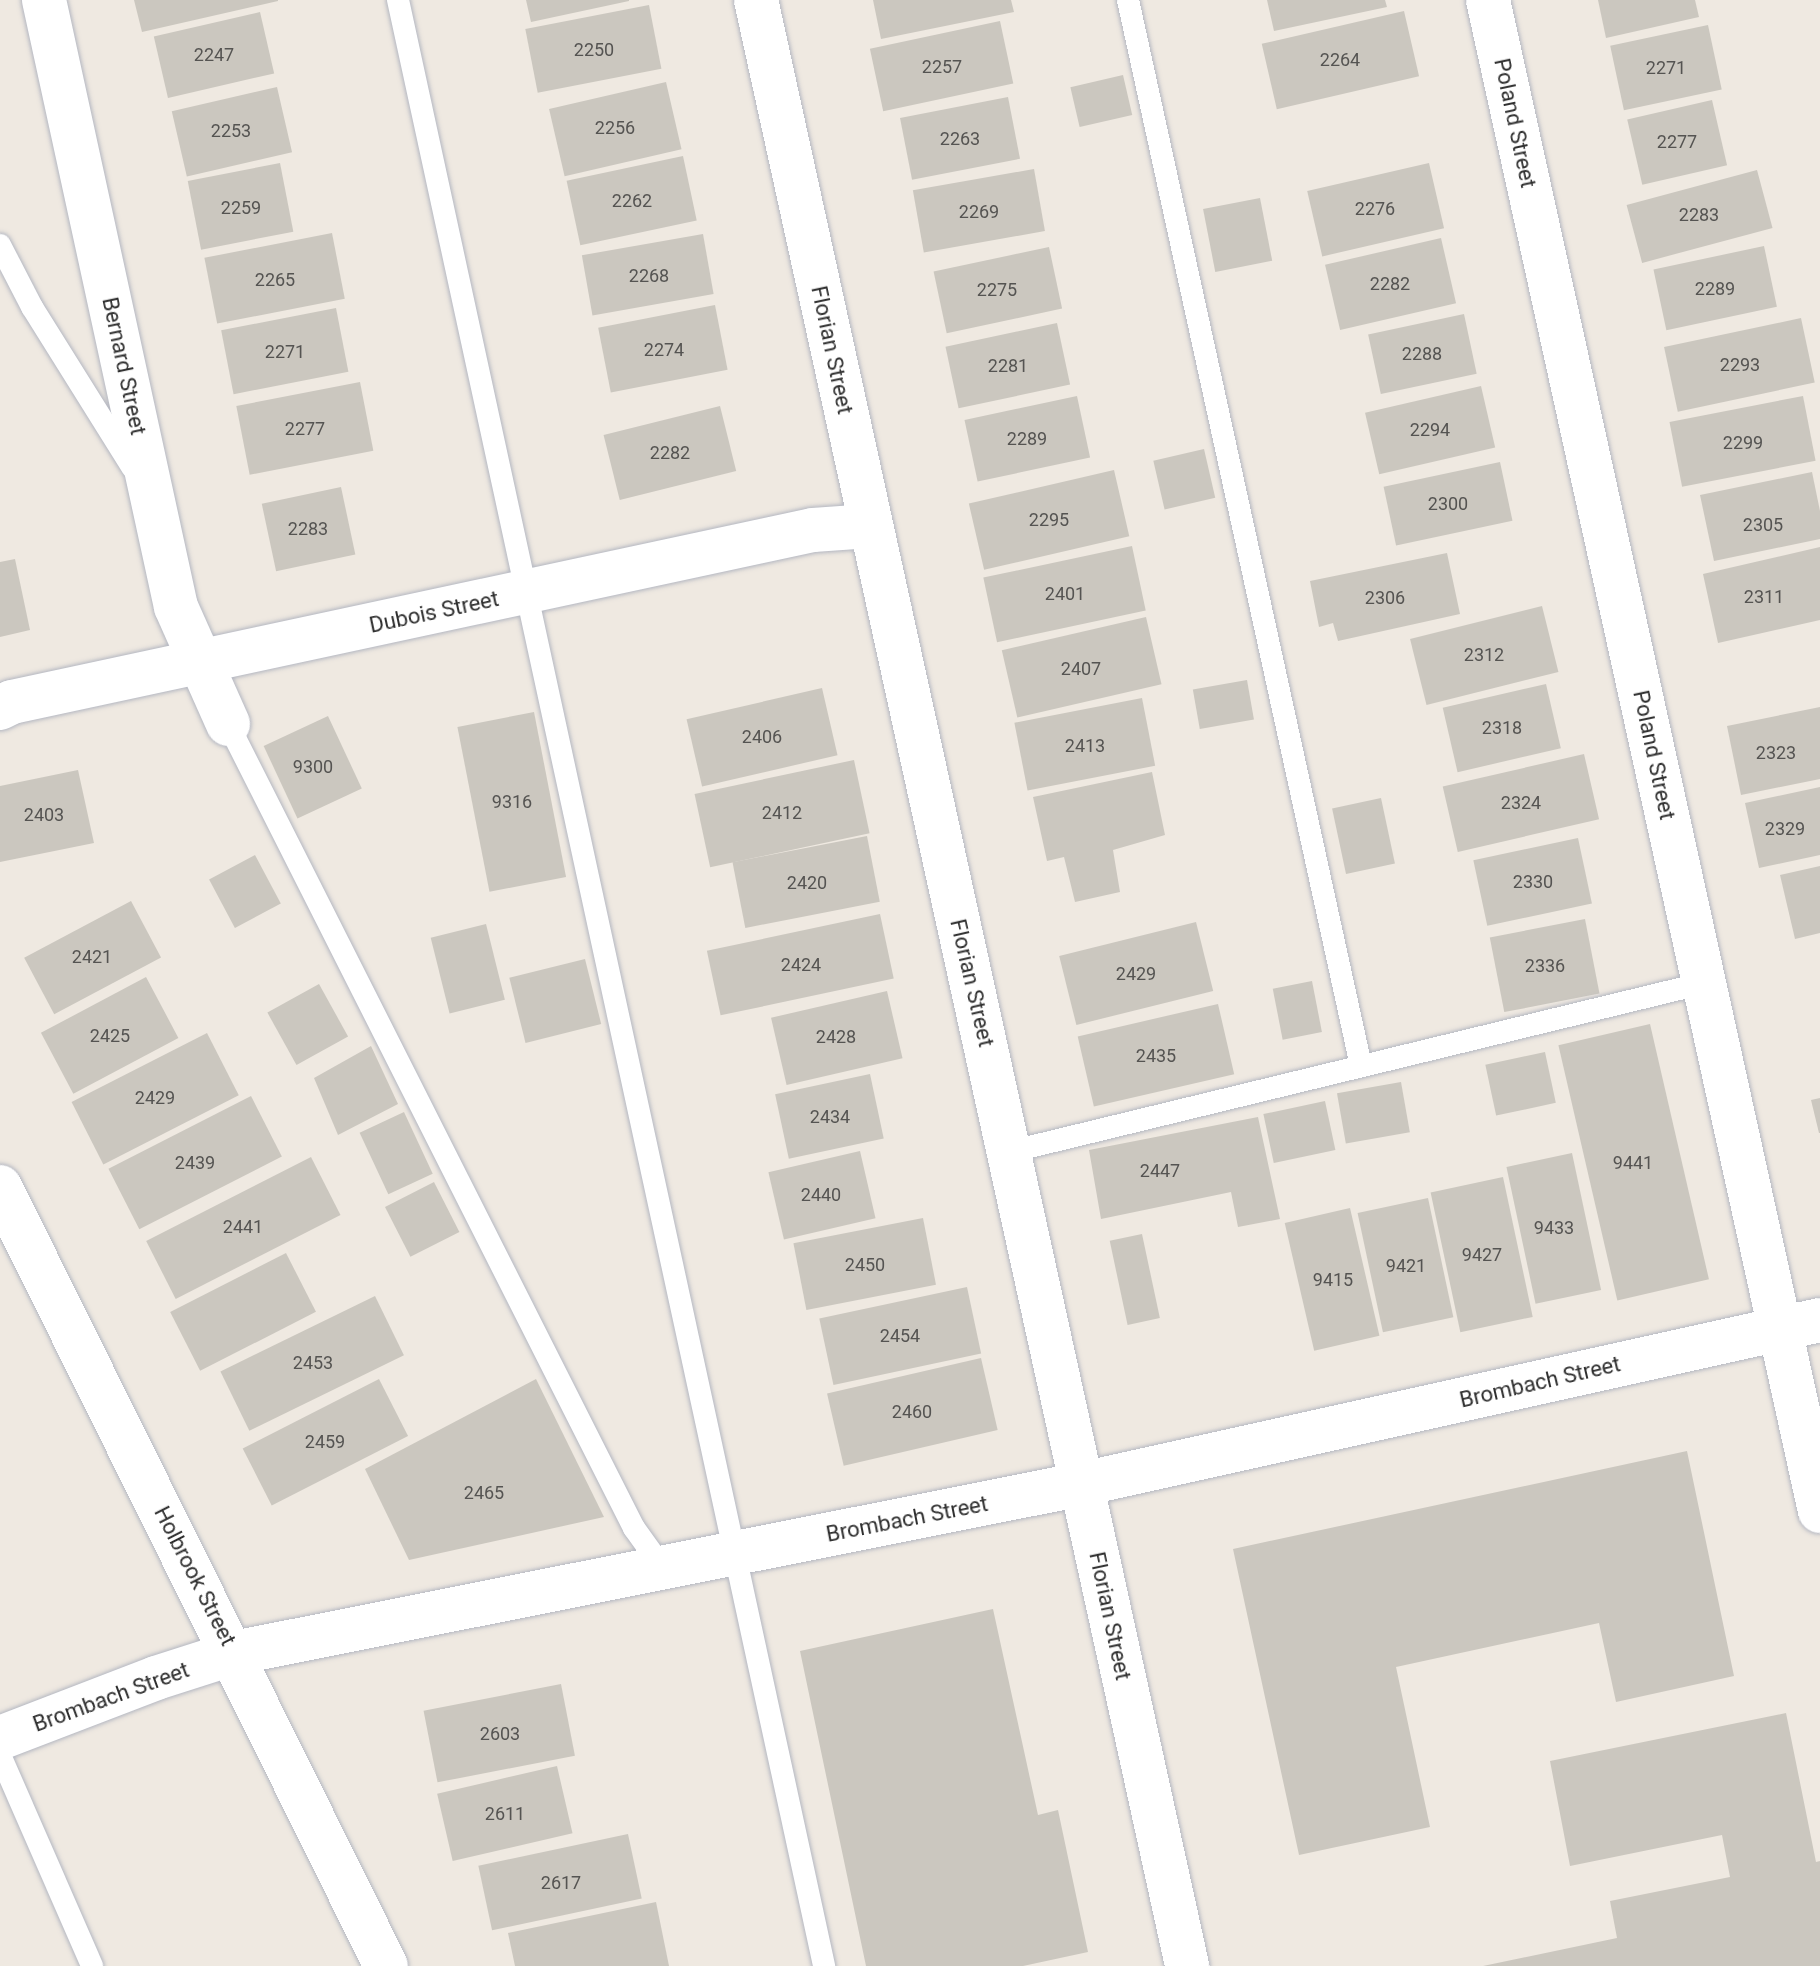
<!DOCTYPE html>
<style>
body{margin:0}
#map{position:relative;width:1820px;height:1966px;overflow:hidden;background:#efe9e1;font-family:Roboto,sans-serif}
div>[style]{position:absolute}
[style*='--x']{left:calc(var(--x)*1px);top:calc(var(--y)*1px);width:calc(var(--w)*1px);rotate:calc(var(--a)*1deg)}
.building>*{inset:0;background:#cbc7bf;transform-origin:0 0}
.roads{filter:drop-shadow(0 0 2px #b4b7c1) drop-shadow(0 0 2px #b4b7c1)}
.service>*{height:22px;margin:-11px;padding:0 11px;transform-origin:11px;border-radius:11px;background:#fff}
.minor>*{height:44px;margin:-22px;padding:0 22px;transform-origin:22px;border-radius:22px;background:#fff}
.tertiary>*{height:44px;margin:-22px;padding:0 22px;transform-origin:22px;border-radius:22px;background:#fff}
span{translate:-50% -50%;white-space:nowrap;text-align:center;line-height:1.15;-webkit-text-stroke:7px #fff;paint-order:stroke}
.number-label{font-size:18px;color:#555452}
.number-label span{-webkit-text-stroke-width:0}
.street-label{font-size:22px;color:#2e2e2e}
</style>
<div id="map">
<div class="building">
<div style="clip-path:polygon(134px 0,278px 0,278px 1px,142px 32px)"></div>
<div style="clip-path:polygon(526px 0,629px 0,629px 1px,531px 22px)"></div>
<div style="clip-path:polygon(873px 0,1011px 0,1014px 12px,881px 39px)"></div>
<div style="clip-path:polygon(1267px 0,1385px 0,1387px 7px,1274px 31px)"></div>
<div style="clip-path:polygon(1598px 0,1695px 0,1699px 17px,1606px 38px)"></div>
<div style="left:649px;top:5px;width:65px;height:126px;rotate:79deg"></div>
<div style="left:1404px;top:11px;width:67px;height:146px;rotate:77deg"></div>
<div style="left:260px;top:12px;width:63px;height:109px;rotate:77deg"></div>
<div style="left:1000px;top:21px;width:64px;height:133px;rotate:78deg"></div>
<div style="left:1708px;top:25px;width:66px;height:100px;rotate:78deg"></div>
<div style="left:1123px;top:75px;width:41px;height:54px;rotate:77deg"></div>
<div style="left:666px;top:82px;width:69px;height:120px;rotate:77deg"></div>
<div style="left:277px;top:87px;width:67px;height:108px;rotate:77deg"></div>
<div style="left:1008px;top:97px;width:63px;height:110px;rotate:79deg"></div>
<div style="left:1712px;top:100px;width:67px;height:87px;rotate:77deg"></div>
<div style="left:683px;top:156px;width:66px;height:119px;rotate:78deg"></div>
<div style="left:280px;top:163px;width:70px;height:94px;rotate:79deg"></div>
<div style="left:1429px;top:163px;width:67px;height:125px;rotate:77deg"></div>
<div style="left:1034px;top:169px;width:63px;height:123px;rotate:80deg"></div>
<div style="left:1757px;top:170px;width:60px;height:135px;rotate:75deg"></div>
<div style="left:1260px;top:198px;width:64px;height:58px;rotate:79deg"></div>
<div style="left:332px;top:233px;width:67px;height:130px;rotate:79deg"></div>
<div style="left:703px;top:234px;width:61px;height:123px;rotate:80deg"></div>
<div style="left:1441px;top:238px;width:67px;height:119px;rotate:77deg"></div>
<div style="left:1764px;top:246px;width:62px;height:113px;rotate:78deg"></div>
<div style="left:1049px;top:247px;width:63px;height:118px;rotate:78deg"></div>
<div style="left:715px;top:305px;width:66px;height:119px;rotate:79deg"></div>
<div style="left:336px;top:308px;width:65px;height:117px;rotate:79deg"></div>
<div style="left:1464px;top:314px;width:61px;height:98px;rotate:78deg"></div>
<div style="left:1801px;top:318px;width:66px;height:140px;rotate:78deg"></div>
<div style="left:1057px;top:323px;width:63px;height:114px;rotate:78deg"></div>
<div style="left:360px;top:382px;width:70px;height:126px;rotate:79deg"></div>
<div style="left:1481px;top:386px;width:63px;height:119px;rotate:77deg"></div>
<div style="left:1077px;top:396px;width:63px;height:115px;rotate:78deg"></div>
<div style="left:1803px;top:396px;width:66px;height:136px;rotate:79deg"></div>
<div style="left:720px;top:406px;width:67px;height:120px;rotate:76deg"></div>
<div style="left:1204px;top:449px;width:50px;height:52px;rotate:77deg"></div>
<div style="left:1500px;top:462px;width:60px;height:119px;rotate:78deg"></div>
<div style="left:1114px;top:470px;width:68px;height:149px;rotate:77deg"></div>
<div style="clip-path:polygon(1812px 472px,1820px 511px,1820px 539px,1714px 561px,1700px 495px)"></div>
<div style="left:341px;top:487px;width:69px;height:81px;rotate:78deg"></div>
<div style="left:1132px;top:546px;width:66px;height:152px;rotate:78deg"></div>
<div style="clip-path:polygon(1820px 547px,1820px 620px,1718px 643px,1703px 574px)"></div>
<div style="clip-path:polygon(1447px 553px,1460px 614px,1338px 641px,1333px 623px,1319px 627px,1310px 581px)"></div>
<div style="clip-path:polygon(15px 559px,30px 630px,0 637px,0 562px)"></div>
<div style="left:1542px;top:606px;width:68px;height:136px;rotate:76deg"></div>
<div style="left:1146px;top:617px;width:69px;height:148px;rotate:77deg"></div>
<div style="left:1247px;top:680px;width:40px;height:55px;rotate:80deg"></div>
<div style="left:1546px;top:684px;width:66px;height:106px;rotate:77deg"></div>
<div style="left:822px;top:688px;width:69px;height:139px;rotate:77deg"></div>
<div style="left:1142px;top:698px;width:69px;height:130px;rotate:79deg"></div>
<div style="clip-path:polygon(1820px 707px,1820px 779px,1741px 795px,1727px 726px)"></div>
<div style="left:534px;top:712px;width:168px;height:78px;rotate:79deg"></div>
<div style="left:328px;top:716px;width:80px;height:71px;rotate:65deg"></div>
<div style="left:1584px;top:754px;width:67px;height:145px;rotate:77deg"></div>
<div style="left:854px;top:760px;width:75px;height:163px;rotate:78deg"></div>
<div style="clip-path:polygon(78px 770px,94px 843px,0 862px,0 786px)"></div>
<div style="clip-path:polygon(1152px 772px,1165px 835px,1113px 850px,1120px 892px,1075px 902px,1064px 857px,1047px 861px,1033px 797px)"></div>
<div style="clip-path:polygon(1820px 787px,1820px 855px,1759px 868px,1745px 803px)"></div>
<div style="left:1381px;top:798px;width:67px;height:50px;rotate:78deg"></div>
<div style="left:867px;top:836px;width:67px;height:137px;rotate:79deg"></div>
<div style="left:1578px;top:838px;width:67px;height:107px;rotate:78deg"></div>
<div style="left:255px;top:855px;width:55px;height:52px;rotate:62deg"></div>
<div style="clip-path:polygon(1820px 866px,1820px 933px,1795px 939px,1780px 875px)"></div>
<div style="left:131px;top:901px;width:64px;height:121px;rotate:62deg"></div>
<div style="left:880px;top:914px;width:66px;height:177px;rotate:78deg"></div>
<div style="left:1585px;top:919px;width:76px;height:97px;rotate:79deg"></div>
<div style="left:1196px;top:922px;width:71px;height:141px;rotate:76deg"></div>
<div style="left:486px;top:924px;width:78px;height:57px;rotate:76deg"></div>
<div style="left:585px;top:959px;width:67px;height:78px;rotate:76deg"></div>
<div style="left:146px;top:977px;width:69px;height:119px;rotate:62deg"></div>
<div style="left:1312px;top:981px;width:52px;height:40px;rotate:79deg"></div>
<div style="left:319px;top:984px;width:60px;height:59px;rotate:61deg"></div>
<div style="left:887px;top:991px;width:69px;height:119px;rotate:77deg"></div>
<div style="left:1218px;top:1004px;width:72px;height:144px;rotate:77deg"></div>
<div style="left:1650px;top:1024px;width:262px;height:94px;rotate:77deg"></div>
<div style="left:207px;top:1033px;width:70px;height:152px;rotate:63deg"></div>
<div style="clip-path:polygon(371px 1046px,398px 1104px,338px 1135px,314px 1078px)"></div>
<div style="left:1545px;top:1052px;width:52px;height:61px;rotate:78deg"></div>
<div style="left:870px;top:1074px;width:66px;height:97px;rotate:78deg"></div>
<div style="left:1401px;top:1082px;width:51px;height:65px;rotate:80deg"></div>
<div style="left:251px;top:1096px;width:68px;height:160px;rotate:63deg"></div>
<div style="clip-path:polygon(1820px 1098px,1820px 1133px,1819px 1133px,1811px 1100px)"></div>
<div style="left:1325px;top:1101px;width:50px;height:63px;rotate:78deg"></div>
<div style="left:404px;top:1112px;width:68px;height:49px;rotate:65deg"></div>
<div style="clip-path:polygon(1258px 1117px,1280px 1219px,1238px 1227px,1231px 1192px,1101px 1219px,1089px 1150px)"></div>
<div style="left:860px;top:1151px;width:69px;height:94px;rotate:77deg"></div>
<div style="left:1572px;top:1153px;width:140px;height:67px;rotate:78deg"></div>
<div style="left:311px;top:1157px;width:65px;height:185px;rotate:63deg"></div>
<div style="left:1503px;top:1177px;width:143px;height:74px;rotate:78deg"></div>
<div style="left:434px;top:1182px;width:56px;height:55px;rotate:63deg"></div>
<div style="left:1428px;top:1198px;width:122px;height:72px;rotate:78deg"></div>
<div style="left:1350px;top:1208px;width:131px;height:67px;rotate:77deg"></div>
<div style="left:923px;top:1218px;width:68px;height:132px;rotate:79deg"></div>
<div style="left:1142px;top:1234px;width:86px;height:33px;rotate:78deg"></div>
<div style="left:286px;top:1253px;width:66px;height:130px;rotate:63deg"></div>
<div style="left:967px;top:1287px;width:68px;height:151px;rotate:78deg"></div>
<div style="left:375px;top:1296px;width:66px;height:172px;rotate:64deg"></div>
<div style="left:981px;top:1358px;width:74px;height:158px;rotate:77deg"></div>
<div style="left:379px;top:1379px;width:64px;height:153px;rotate:63deg"></div>
<div style="clip-path:polygon(536px 1379px,604px 1517px,409px 1560px,365px 1469px)"></div>
<div style="clip-path:polygon(1687px 1451px,1734px 1676px,1616px 1702px,1599px 1623px,1396px 1667px,1430px 1827px,1299px 1855px,1233px 1549px)"></div>
<div style="clip-path:polygon(993px 1609px,1038px 1815px,1058px 1810px,1088px 1952px,1023px 1966px,866px 1966px,800px 1651px)"></div>
<div style="left:561px;top:1684px;width:73px;height:140px;rotate:79deg"></div>
<div style="clip-path:polygon(1786px 1713px,1816px 1862px,1820px 1861px,1820px 1966px,1483px 1966px,1617px 1938px,1610px 1901px,1730px 1877px,1722px 1835px,1570px 1866px,1550px 1761px)"></div>
<div style="left:557px;top:1766px;width:69px;height:123px;rotate:77deg"></div>
<div style="left:628px;top:1834px;width:66px;height:153px;rotate:78deg"></div>
<div style="clip-path:polygon(656px 1902px,669px 1966px,515px 1966px,508px 1933px)"></div>
</div>
<div class="roads">
<div class="service">
<div style="--x:398;--y:0;--w:2012;--a:77.77"></div>
<div style="--x:1128;--y:0;--w:1091;--a:77.67"></div>
<div style="--x:0;--y:245;--w:70;--a:62.7"></div>
<div style="--x:32;--y:307;--w:189;--a:58"></div>
<div style="--x:228;--y:724;--w:901;--a:63.21"></div>
<div style="--x:634;--y:1528;--w:48;--a:54.3"></div>
<div style="--x:1009;--y:1152;--w:715;--a:-13.67"></div>
<div style="--x:0;--y:1755;--w:230;--a:66.4"></div>
</div>
<div class="minor">
<div style="--x:44;--y:0;--w:621;--a:77.73"></div>
<div style="--x:176;--y:607;--w:128;--a:66"></div>
<div style="--x:756;--y:0;--w:2013;--a:77.63"></div>
<div style="--x:1488;--y:0;--w:1547;--a:77.61"></div>
<div style="--x:0;--y:708;--w:13;--a:-27"></div>
<div style="--x:12;--y:702;--w:819;--a:-12.12"></div>
<div style="--x:813;--y:530;--w:57;--a:-4"></div>
<div style="--x:0;--y:1738;--w:167;--a:-21"></div>
<div style="--x:156;--y:1678;--w:82;--a:-17.8"></div>
<div style="--x:234;--y:1653;--w:865;--a:-11.27"></div>
<div style="--x:1082;--y:1484;--w:756;--a:-12.53"></div>
</div>
<div class="tertiary">
<div style="--x:0;--y:1187;--w:869;--a:63.64"></div>
</div>
</div>
<div class="number-label">
<span style="left:594px;top:50px">2250</span>
<span style="left:214px;top:55px">2247</span>
<span style="left:1340px;top:60px">2264</span>
<span style="left:942px;top:67px">2257</span>
<span style="left:1666px;top:68px">2271</span>
<span style="left:615px;top:128px">2256</span>
<span style="left:231px;top:131px">2253</span>
<span style="left:960px;top:139px">2263</span>
<span style="left:1677px;top:142px">2277</span>
<span style="left:632px;top:201px">2262</span>
<span style="left:241px;top:208px">2259</span>
<span style="left:1375px;top:209px">2276</span>
<span style="left:979px;top:212px">2269</span>
<span style="left:1699px;top:215px">2283</span>
<span style="left:649px;top:276px">2268</span>
<span style="left:275px;top:280px">2265</span>
<span style="left:1390px;top:284px">2282</span>
<span style="left:1715px;top:289px">2289</span>
<span style="left:997px;top:290px">2275</span>
<span style="left:664px;top:350px">2274</span>
<span style="left:285px;top:352px">2271</span>
<span style="left:1422px;top:354px">2288</span>
<span style="left:1740px;top:365px">2293</span>
<span style="left:1008px;top:366px">2281</span>
<span style="left:305px;top:429px">2277</span>
<span style="left:1430px;top:430px">2294</span>
<span style="left:1027px;top:439px">2289</span>
<span style="left:1743px;top:443px">2299</span>
<span style="left:670px;top:453px">2282</span>
<span style="left:1448px;top:504px">2300</span>
<span style="left:1049px;top:520px">2295</span>
<span style="left:1763px;top:525px">2305</span>
<span style="left:308px;top:529px">2283</span>
<span style="left:1065px;top:594px">2401</span>
<span style="left:1764px;top:597px">2311</span>
<span style="left:1385px;top:598px">2306</span>
<span style="left:1484px;top:655px">2312</span>
<span style="left:1081px;top:669px">2407</span>
<span style="left:1502px;top:728px">2318</span>
<span style="left:762px;top:737px">2406</span>
<span style="left:1085px;top:746px">2413</span>
<span style="left:1776px;top:753px">2323</span>
<span style="left:313px;top:767px">9300</span>
<span style="left:512px;top:802px">9316</span>
<span style="left:1521px;top:803px">2324</span>
<span style="left:782px;top:813px">2412</span>
<span style="left:44px;top:815px">2403</span>
<span style="left:1785px;top:829px">2329</span>
<span style="left:1533px;top:882px">2330</span>
<span style="left:807px;top:883px">2420</span>
<span style="left:92px;top:957px">2421</span>
<span style="left:801px;top:965px">2424</span>
<span style="left:1545px;top:966px">2336</span>
<span style="left:1136px;top:974px">2429</span>
<span style="left:110px;top:1036px">2425</span>
<span style="left:836px;top:1037px">2428</span>
<span style="left:1156px;top:1056px">2435</span>
<span style="left:155px;top:1098px">2429</span>
<span style="left:830px;top:1117px">2434</span>
<span style="left:195px;top:1163px">2439</span>
<span style="left:1633px;top:1163px">9441</span>
<span style="left:1160px;top:1171px">2447</span>
<span style="left:821px;top:1195px">2440</span>
<span style="left:243px;top:1227px">2441</span>
<span style="left:1554px;top:1228px">9433</span>
<span style="left:1482px;top:1255px">9427</span>
<span style="left:865px;top:1265px">2450</span>
<span style="left:1406px;top:1266px">9421</span>
<span style="left:1333px;top:1280px">9415</span>
<span style="left:900px;top:1336px">2454</span>
<span style="left:313px;top:1363px">2453</span>
<span style="left:912px;top:1412px">2460</span>
<span style="left:325px;top:1442px">2459</span>
<span style="left:484px;top:1493px">2465</span>
<span style="left:500px;top:1734px">2603</span>
<span style="left:505px;top:1814px">2611</span>
<span style="left:561px;top:1883px">2617</span>
</div>
<div class="street-label">
<span style="left:1515px;top:123px;rotate:78deg">Poland Street</span>
<span style="left:832px;top:350px;rotate:78deg">Florian Street</span>
<span style="left:124px;top:366px;rotate:78deg">Bernard Street</span>
<span style="left:434px;top:612px;rotate:-12deg">Dubois Street</span>
<span style="left:1654px;top:755px;rotate:78deg">Poland Street</span>
<span style="left:972px;top:983px;rotate:77deg">Florian Street</span>
<span style="left:1540px;top:1382px;rotate:-13deg">Brombach Street</span>
<span style="left:907px;top:1519px;rotate:-11deg">Brombach Street</span>
<span style="left:195px;top:1576px;rotate:63deg">Holbrook Street</span>
<span style="left:1110px;top:1616px;rotate:78deg">Florian Street</span>
<span style="left:111px;top:1697px;rotate:-20deg">Brombach Street</span>
</div>
</div>
